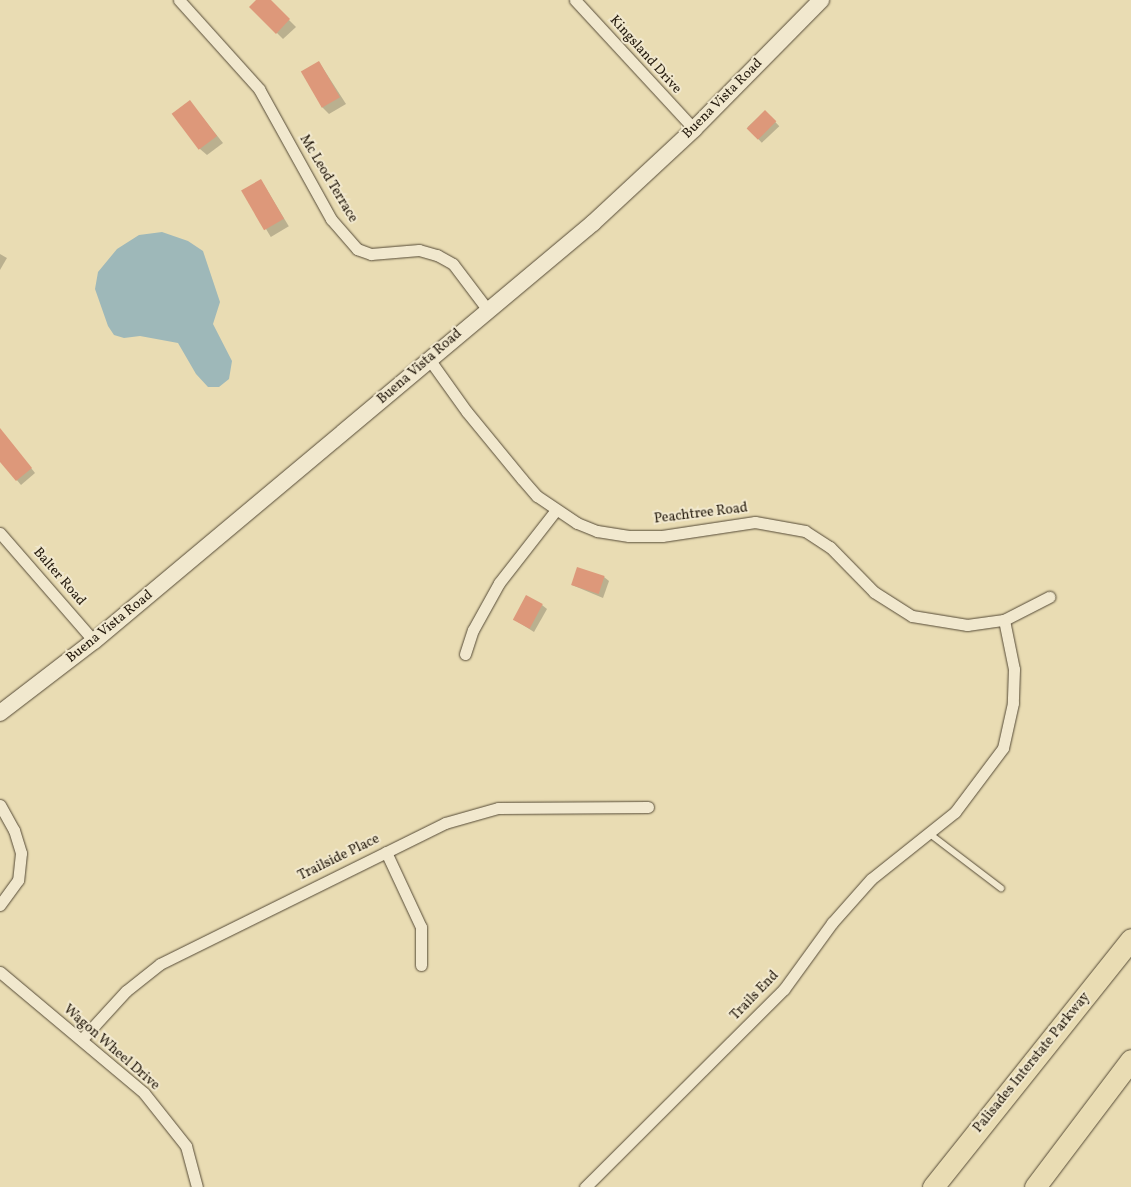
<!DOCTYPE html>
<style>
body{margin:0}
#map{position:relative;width:1131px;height:1187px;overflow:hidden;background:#e9dcb3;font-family:Vollkorn,serif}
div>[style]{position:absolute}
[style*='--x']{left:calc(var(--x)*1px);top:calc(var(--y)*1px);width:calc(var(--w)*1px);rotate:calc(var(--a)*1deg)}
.water>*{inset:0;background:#9eb8b9}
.shadow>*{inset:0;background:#0003;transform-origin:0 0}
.building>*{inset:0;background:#dd987a;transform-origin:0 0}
.roads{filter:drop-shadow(0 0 1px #554a36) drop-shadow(0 0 1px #554a36)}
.lane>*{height:5.5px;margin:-2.75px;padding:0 2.75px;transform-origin:2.75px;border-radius:2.75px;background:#f1e8ce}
.street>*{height:11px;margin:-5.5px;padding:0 5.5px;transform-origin:5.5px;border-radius:5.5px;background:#f1e8ce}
.secondary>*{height:16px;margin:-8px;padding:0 8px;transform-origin:8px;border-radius:8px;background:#f1e8ce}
.highway>*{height:21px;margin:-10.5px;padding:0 10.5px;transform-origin:10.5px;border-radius:10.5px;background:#e9dcb3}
span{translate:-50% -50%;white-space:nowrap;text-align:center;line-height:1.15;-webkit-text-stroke:4px #f1e8ce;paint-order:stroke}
.street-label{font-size:14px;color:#241a0d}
</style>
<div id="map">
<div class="water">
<div style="clip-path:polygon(162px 232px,188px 241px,203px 251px,220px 302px,213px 324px,232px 361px,229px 379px,219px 387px,208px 387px,196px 374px,178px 343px,140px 336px,124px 338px,114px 335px,108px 326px,95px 289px,98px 272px,117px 249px,139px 235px)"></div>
</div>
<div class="shadow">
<div style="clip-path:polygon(258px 0,269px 0,296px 27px,283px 39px,251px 7px)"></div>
<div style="clip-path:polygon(319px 62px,346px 104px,329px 114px,322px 107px)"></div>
<div style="clip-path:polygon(190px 102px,223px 143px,207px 155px,200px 149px)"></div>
<div style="left:765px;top:111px;width:21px;height:24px;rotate:47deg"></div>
<div style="left:261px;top:180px;width:54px;height:21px;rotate:59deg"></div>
<div style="left:0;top:254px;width:8px;height:46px;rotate:30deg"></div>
<div style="clip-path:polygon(5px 435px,35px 473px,21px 485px,0 460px,0 439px)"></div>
<div style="clip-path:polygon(604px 577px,609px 581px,603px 598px,572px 585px)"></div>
<div style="clip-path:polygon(542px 605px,547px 609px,534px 632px,515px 620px)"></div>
</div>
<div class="building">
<div style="clip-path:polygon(256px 0,271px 0,290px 19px,276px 34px,249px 7px)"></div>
<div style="left:319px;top:61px;width:42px;height:21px;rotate:60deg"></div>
<div style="left:190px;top:100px;width:45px;height:23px;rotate:53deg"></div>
<div style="left:765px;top:110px;width:16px;height:26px;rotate:45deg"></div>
<div style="left:261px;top:179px;width:46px;height:23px;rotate:60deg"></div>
<div style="clip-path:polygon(0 428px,32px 468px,16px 481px,0 462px)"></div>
<div style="left:577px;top:567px;width:29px;height:19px;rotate:18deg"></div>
<div style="left:526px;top:595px;width:19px;height:28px;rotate:28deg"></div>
</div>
<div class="roads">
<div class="lane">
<div style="--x:929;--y:833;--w:91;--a:37.4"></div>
</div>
<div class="street">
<div style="--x:179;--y:0;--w:120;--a:48"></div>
<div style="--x:259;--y:89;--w:149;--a:61"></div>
<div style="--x:331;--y:219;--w:40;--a:49"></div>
<div style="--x:357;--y:249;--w:15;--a:20"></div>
<div style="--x:371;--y:254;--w:48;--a:-4.8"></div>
<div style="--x:419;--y:250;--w:19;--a:16"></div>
<div style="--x:437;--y:255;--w:18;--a:29"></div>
<div style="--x:453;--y:264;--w:56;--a:52.9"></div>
<div style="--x:575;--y:0;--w:176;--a:47.3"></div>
<div style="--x:429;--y:359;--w:65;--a:54.4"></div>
<div style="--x:467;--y:412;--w:87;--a:50.6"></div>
<div style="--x:522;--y:479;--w:23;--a:49"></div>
<div style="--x:537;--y:496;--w:48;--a:34"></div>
<div style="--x:577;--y:523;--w:22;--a:22"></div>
<div style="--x:597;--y:531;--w:32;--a:9"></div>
<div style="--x:629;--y:536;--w:33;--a:0"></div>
<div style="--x:662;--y:536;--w:94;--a:-8.6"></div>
<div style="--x:755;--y:522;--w:51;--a:10.2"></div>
<div style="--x:805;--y:531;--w:30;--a:33"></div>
<div style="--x:830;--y:547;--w:63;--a:45.6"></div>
<div style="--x:874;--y:592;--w:45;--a:32.3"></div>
<div style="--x:912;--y:616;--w:56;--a:9.3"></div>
<div style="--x:967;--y:625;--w:37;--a:-8"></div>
<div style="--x:1004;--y:620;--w:50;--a:78.5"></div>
<div style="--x:1014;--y:669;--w:34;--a:92"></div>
<div style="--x:1013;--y:703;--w:46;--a:102.5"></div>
<div style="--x:1003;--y:748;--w:80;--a:126.9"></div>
<div style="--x:955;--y:812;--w:107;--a:141.4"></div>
<div style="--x:871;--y:879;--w:59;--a:131.6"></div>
<div style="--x:832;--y:923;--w:82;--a:126"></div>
<div style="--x:784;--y:989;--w:281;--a:135.1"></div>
<div style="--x:0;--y:533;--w:143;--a:49"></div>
<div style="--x:1004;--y:620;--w:51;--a:-27.1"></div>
<div style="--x:465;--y:654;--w:25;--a:-72"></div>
<div style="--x:473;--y:630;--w:54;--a:-61"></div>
<div style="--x:499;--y:583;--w:93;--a:-52"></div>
<div style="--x:0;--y:805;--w:29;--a:61"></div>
<div style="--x:14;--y:830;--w:24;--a:73"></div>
<div style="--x:21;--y:853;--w:27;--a:96"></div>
<div style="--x:18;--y:880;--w:31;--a:126"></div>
<div style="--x:386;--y:852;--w:83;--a:65"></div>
<div style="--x:421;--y:927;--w:38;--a:90"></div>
<div style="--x:0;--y:972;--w:188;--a:40"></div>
<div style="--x:144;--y:1093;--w:68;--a:51.6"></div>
<div style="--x:186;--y:1146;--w:42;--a:75"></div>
<div style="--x:82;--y:1039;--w:65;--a:-47.5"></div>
<div style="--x:126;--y:991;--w:43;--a:-38.5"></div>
<div style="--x:160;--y:964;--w:318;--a:-26.3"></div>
<div style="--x:445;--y:823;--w:55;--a:-15.8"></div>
<div style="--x:498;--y:808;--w:150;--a:-0.4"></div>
</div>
<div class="secondary">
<div style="--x:0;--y:713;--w:118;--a:-37.5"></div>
<div style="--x:94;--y:641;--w:651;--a:-39.95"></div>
<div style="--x:593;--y:223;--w:138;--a:-42.9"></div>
<div style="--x:694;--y:129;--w:181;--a:-45.4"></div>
</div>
<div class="highway">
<div style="--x:933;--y:1187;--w:317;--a:-51.4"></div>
<div style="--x:1035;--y:1187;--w:159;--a:-52.9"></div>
</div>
</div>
<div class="street-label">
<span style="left:645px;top:55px;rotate:48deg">Kingsland Drive</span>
<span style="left:723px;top:99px;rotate:-45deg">Buena Vista Road</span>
<span style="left:328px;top:179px;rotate:59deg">Mc Leod Terrace</span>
<span style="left:420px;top:367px;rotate:-41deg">Buena Vista Road</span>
<span style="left:701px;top:514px;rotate:-7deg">Peachtree Road</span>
<span style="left:59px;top:577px;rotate:49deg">Balter Road</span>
<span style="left:110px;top:627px;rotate:-39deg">Buena Vista Road</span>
<span style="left:339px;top:858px;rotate:-26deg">Trailside Place</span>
<span style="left:755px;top:996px;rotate:-46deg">Trails End</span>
<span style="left:111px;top:1048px;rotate:41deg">Wagon Wheel Drive</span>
<span style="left:1032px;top:1063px;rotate:-51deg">Palisades Interstate Parkway</span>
</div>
</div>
